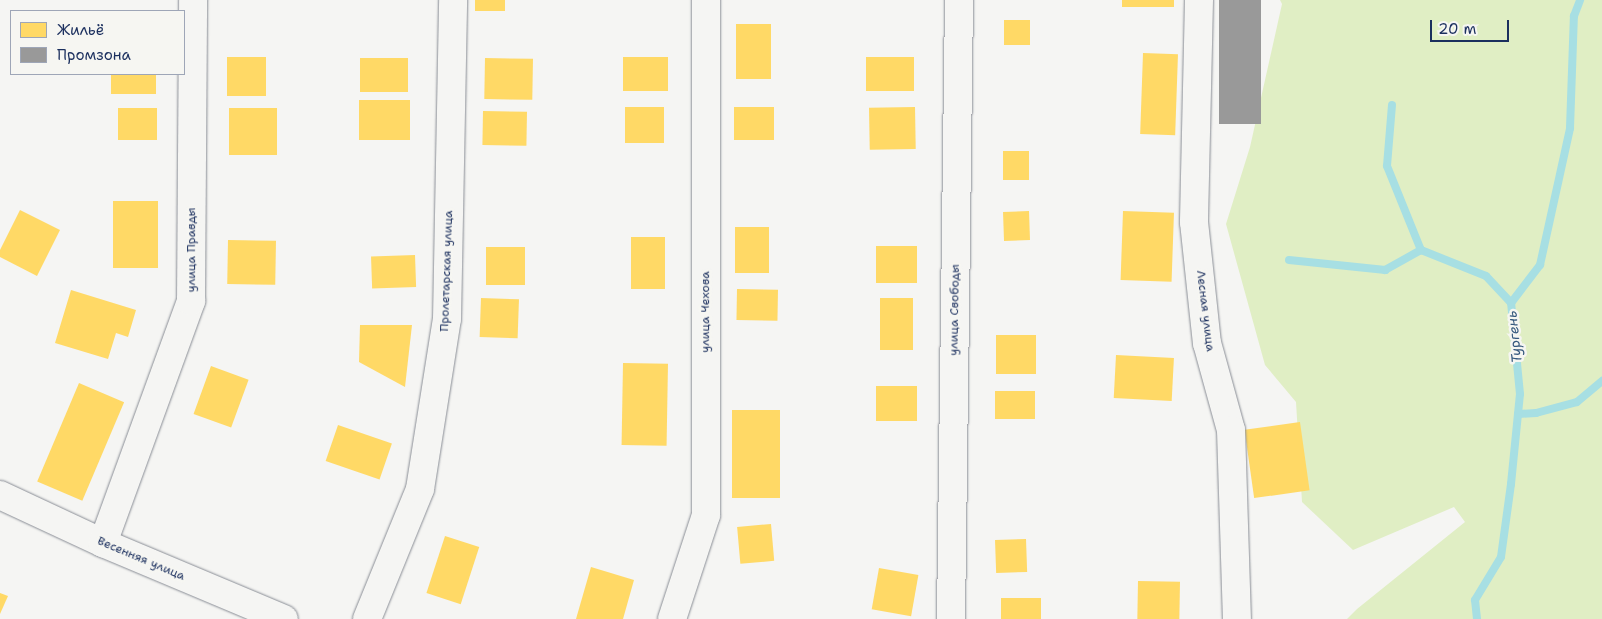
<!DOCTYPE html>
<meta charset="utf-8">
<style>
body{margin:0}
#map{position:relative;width:1602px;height:619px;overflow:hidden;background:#f5f5f3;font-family:"Shantell Sans",sans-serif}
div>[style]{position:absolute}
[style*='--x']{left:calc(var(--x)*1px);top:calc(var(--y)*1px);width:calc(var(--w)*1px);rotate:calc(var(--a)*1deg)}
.green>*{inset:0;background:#e0eec4}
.homes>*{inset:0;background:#ffd966;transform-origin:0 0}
.industry>*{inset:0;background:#999;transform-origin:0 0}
.stream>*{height:8px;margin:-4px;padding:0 4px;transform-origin:4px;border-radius:4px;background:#a7dfe3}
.roads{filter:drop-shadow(0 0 1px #898d95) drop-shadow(0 0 1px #898d95)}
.street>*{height:28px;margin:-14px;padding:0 14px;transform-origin:14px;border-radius:14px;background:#f5f5f3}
span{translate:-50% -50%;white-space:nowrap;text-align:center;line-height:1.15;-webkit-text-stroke:5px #f6f6f2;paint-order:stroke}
.street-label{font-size:12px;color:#1b2f5e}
.water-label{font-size:14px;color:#36597e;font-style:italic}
.legend{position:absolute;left:10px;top:10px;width:175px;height:65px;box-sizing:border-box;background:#f6f6f2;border:1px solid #9ea6b7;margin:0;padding:6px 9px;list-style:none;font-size:15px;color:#1b2f5e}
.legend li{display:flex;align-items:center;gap:10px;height:25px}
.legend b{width:25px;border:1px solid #9ea6b7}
.scale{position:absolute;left:1430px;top:20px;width:79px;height:22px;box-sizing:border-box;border:2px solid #1b2f5e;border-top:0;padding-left:6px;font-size:15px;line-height:18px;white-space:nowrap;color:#1b2f5e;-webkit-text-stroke:4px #f6f6f2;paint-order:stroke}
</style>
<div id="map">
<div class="green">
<div style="clip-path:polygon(1280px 0,1602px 0,1602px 619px,1347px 619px,1357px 609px,1465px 522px,1454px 507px,1353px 550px,1302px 502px,1296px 402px,1265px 365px,1226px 224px,1250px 147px,1282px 4px)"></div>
</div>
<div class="homes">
<div style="left:475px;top:0;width:30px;height:11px"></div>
<div style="left:1122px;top:0;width:52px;height:7px"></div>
<div style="left:1004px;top:20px;width:26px;height:25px"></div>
<div style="left:736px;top:24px;width:35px;height:55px"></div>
<div style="left:1143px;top:53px;width:35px;height:81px;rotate:2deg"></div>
<div style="left:227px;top:57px;width:39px;height:39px"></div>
<div style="left:623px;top:57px;width:45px;height:34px"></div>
<div style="left:866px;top:57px;width:48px;height:34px"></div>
<div style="left:360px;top:58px;width:48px;height:34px"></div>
<div style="left:485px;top:58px;width:48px;height:41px;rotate:1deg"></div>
<div style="left:111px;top:74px;width:45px;height:20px"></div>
<div style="left:359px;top:100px;width:51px;height:40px"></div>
<div style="left:625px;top:107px;width:39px;height:36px"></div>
<div style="left:734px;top:107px;width:40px;height:33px"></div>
<div style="left:915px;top:107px;width:42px;height:46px;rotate:89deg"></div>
<div style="left:118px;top:108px;width:39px;height:32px"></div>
<div style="left:229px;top:108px;width:48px;height:47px"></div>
<div style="left:483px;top:111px;width:44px;height:34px;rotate:1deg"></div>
<div style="left:1003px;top:151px;width:26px;height:29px"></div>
<div style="left:158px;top:201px;width:67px;height:45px;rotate:90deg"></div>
<div style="clip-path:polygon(20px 210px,60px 230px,37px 276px,0 257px,0 250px)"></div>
<div style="left:1029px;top:211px;width:29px;height:26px;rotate:88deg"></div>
<div style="left:1123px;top:211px;width:51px;height:69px;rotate:2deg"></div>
<div style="left:735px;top:227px;width:34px;height:46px"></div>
<div style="left:631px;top:237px;width:34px;height:52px"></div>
<div style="left:228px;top:240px;width:48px;height:44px;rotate:1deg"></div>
<div style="left:876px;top:246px;width:41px;height:37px"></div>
<div style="left:486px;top:247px;width:39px;height:38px"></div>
<div style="left:415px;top:255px;width:32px;height:44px;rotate:88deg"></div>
<div style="left:737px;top:289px;width:41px;height:31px;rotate:1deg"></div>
<div style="clip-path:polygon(71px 290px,136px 310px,128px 337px,116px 333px,108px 359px,55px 343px)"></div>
<div style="left:481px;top:298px;width:38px;height:39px;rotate:2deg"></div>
<div style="left:880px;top:298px;width:33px;height:52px"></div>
<div style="clip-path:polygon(360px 325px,412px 325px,405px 387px,359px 362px)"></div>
<div style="left:996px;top:335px;width:40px;height:39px"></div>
<div style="left:1116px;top:355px;width:58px;height:43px;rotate:3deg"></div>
<div style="left:623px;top:363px;width:45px;height:82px;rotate:1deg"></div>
<div style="left:211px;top:366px;width:40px;height:51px;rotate:20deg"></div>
<div style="left:79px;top:383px;width:49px;height:107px;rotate:23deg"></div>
<div style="left:876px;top:386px;width:41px;height:35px"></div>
<div style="left:1035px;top:391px;width:28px;height:40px;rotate:90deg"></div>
<div style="left:732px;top:410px;width:48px;height:88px"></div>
<div style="left:1300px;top:422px;width:69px;height:56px;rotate:82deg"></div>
<div style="left:338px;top:425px;width:57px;height:38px;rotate:19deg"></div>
<div style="left:771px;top:524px;width:37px;height:34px;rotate:85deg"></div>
<div style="left:445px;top:536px;width:36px;height:60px;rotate:18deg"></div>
<div style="left:1026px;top:539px;width:33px;height:31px;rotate:88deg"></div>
<div style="clip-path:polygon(591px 567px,634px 580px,623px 619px,576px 619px)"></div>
<div style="left:879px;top:568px;width:40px;height:42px;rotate:10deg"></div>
<div style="left:1138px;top:581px;width:42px;height:38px;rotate:1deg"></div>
<div style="clip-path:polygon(0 593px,8px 596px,0 614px)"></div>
<div style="left:1001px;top:598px;width:40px;height:21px"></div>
</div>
<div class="industry">
<div style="left:1219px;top:0;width:42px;height:124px"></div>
</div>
<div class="stream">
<div style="--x:1392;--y:105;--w:61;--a:94.7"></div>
<div style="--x:1387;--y:166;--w:91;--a:68"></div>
<div style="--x:1421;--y:250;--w:70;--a:21.8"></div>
<div style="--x:1486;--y:276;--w:37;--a:47"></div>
<div style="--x:1289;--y:260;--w:97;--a:5.9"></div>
<div style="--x:1385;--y:270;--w:41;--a:-29.1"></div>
<div style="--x:1518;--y:414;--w:18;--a:-3"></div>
<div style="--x:1536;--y:413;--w:42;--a:-15"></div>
<div style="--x:1577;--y:402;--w:33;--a:-40"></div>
<div style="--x:1477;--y:619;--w:19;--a:-96"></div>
<div style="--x:1475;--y:600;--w:50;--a:-58.8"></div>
<div style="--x:1501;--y:557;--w:74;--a:-82.2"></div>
<div style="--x:1511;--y:484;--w:90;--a:-84.3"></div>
<div style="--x:1520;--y:394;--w:91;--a:-95.6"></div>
<div style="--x:1511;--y:303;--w:48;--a:-52.7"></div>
<div style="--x:1540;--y:265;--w:140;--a:-77.6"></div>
<div style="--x:1570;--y:128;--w:112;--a:-88"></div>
<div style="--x:1574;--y:16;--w:17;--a:-69"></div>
</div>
<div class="roads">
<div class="street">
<div style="--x:1199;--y:0;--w:222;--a:91.3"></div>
<div style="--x:1194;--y:222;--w:122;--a:83.9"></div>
<div style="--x:1207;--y:343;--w:90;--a:74.6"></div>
<div style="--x:1231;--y:430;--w:189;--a:88.2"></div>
<div style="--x:0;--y:495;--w:114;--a:25"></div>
<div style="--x:103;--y:543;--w:196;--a:22.8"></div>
<div style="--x:103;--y:543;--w:258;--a:-70"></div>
<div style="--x:191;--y:301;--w:301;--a:-89.6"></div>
<div style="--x:367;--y:619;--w:140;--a:-67.8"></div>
<div style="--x:420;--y:489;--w:172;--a:-81"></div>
<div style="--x:447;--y:319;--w:319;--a:-88.9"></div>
<div style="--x:672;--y:619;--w:109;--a:-71.9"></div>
<div style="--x:706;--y:515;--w:515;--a:-90"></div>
<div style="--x:951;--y:619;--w:619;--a:-89.26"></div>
</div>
</div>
<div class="street-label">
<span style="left:192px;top:250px;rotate:-90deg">улица Правды</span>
<span style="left:447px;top:271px;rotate:-88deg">Пролетарская улица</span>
<span style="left:955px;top:310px;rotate:-89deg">улица Свободы</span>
<span style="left:1205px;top:311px;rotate:83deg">Лесная улица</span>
<span style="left:706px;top:312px;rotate:-90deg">улица Чехова</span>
<span style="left:141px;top:559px;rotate:23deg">Весенняя улица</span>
</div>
<div class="water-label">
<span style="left:1514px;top:337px;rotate:-96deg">Тургень</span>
</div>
<ul class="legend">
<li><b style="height:14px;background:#ffd966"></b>Жильё</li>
<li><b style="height:14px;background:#999"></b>Промзона</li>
</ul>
<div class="scale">20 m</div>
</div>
